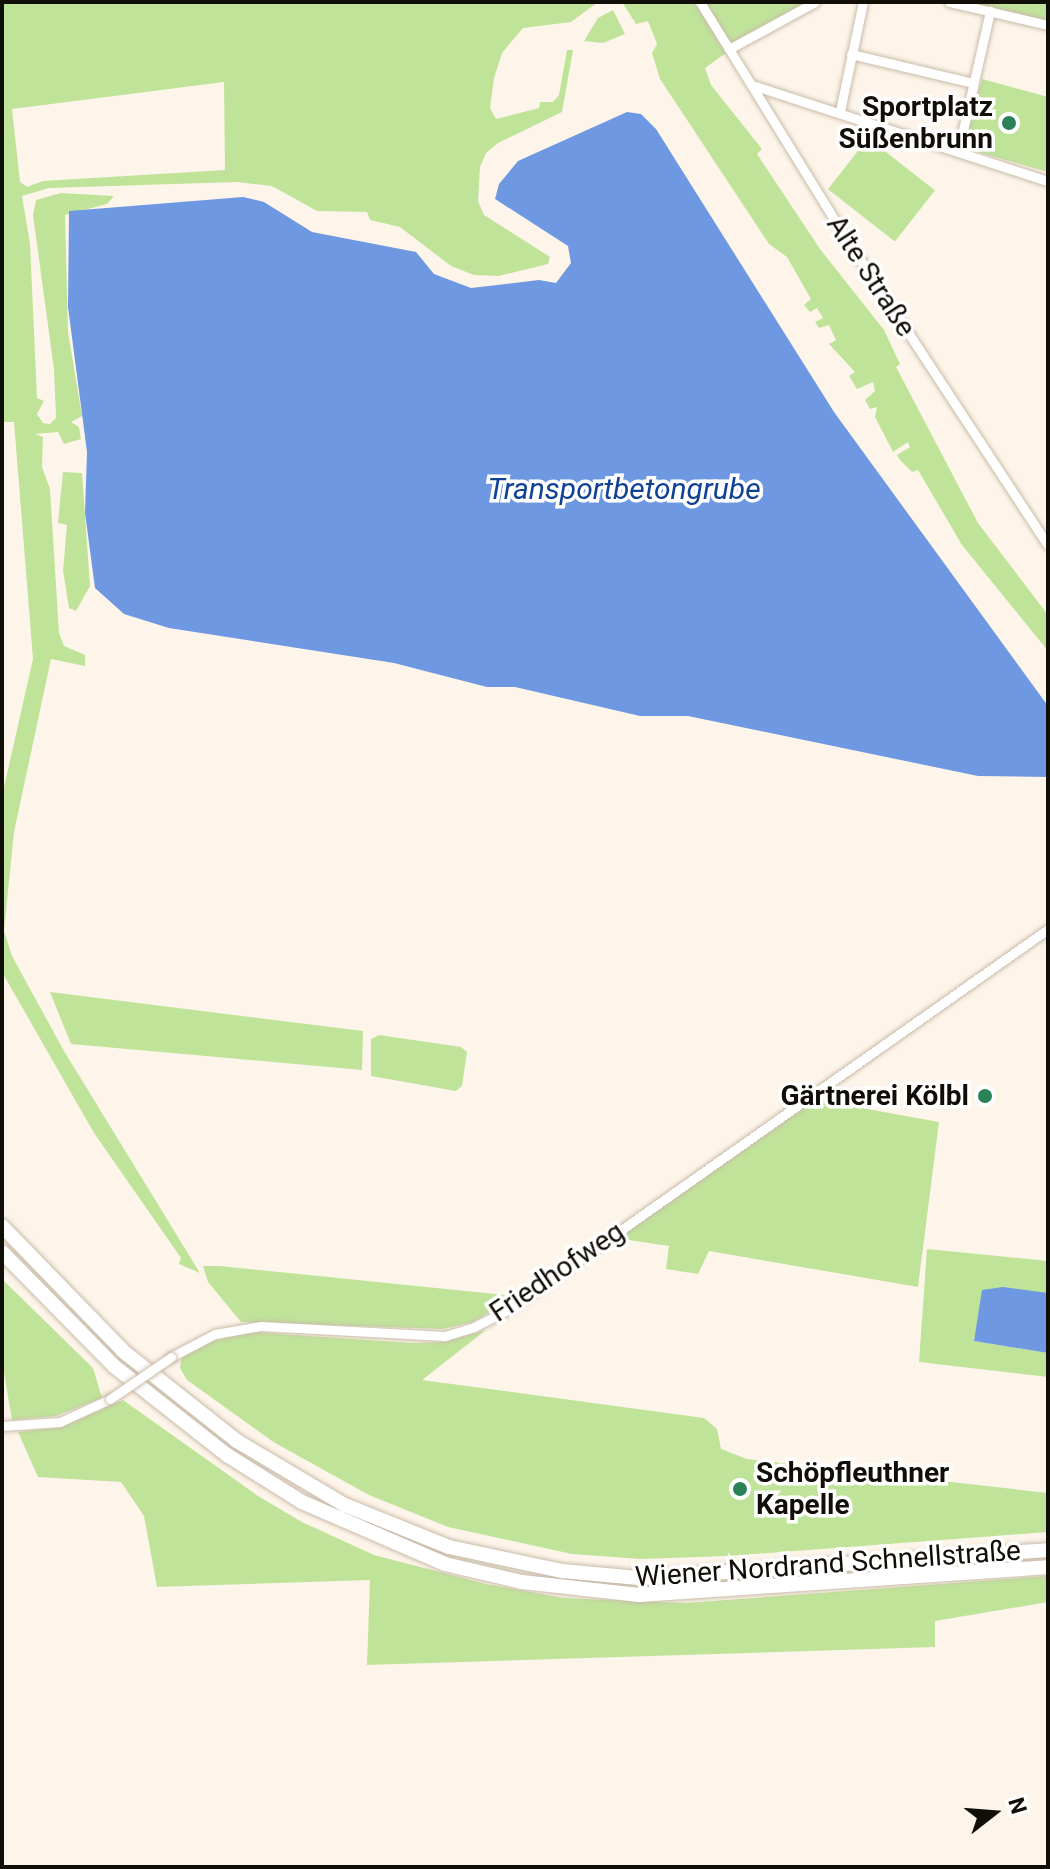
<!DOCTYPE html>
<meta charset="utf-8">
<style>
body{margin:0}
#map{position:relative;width:1050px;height:1869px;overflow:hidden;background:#fef5ea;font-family:Roboto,sans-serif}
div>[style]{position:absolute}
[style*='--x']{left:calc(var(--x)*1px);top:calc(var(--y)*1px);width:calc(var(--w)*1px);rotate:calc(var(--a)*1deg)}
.green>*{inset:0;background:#c0e39a;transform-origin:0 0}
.water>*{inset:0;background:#6e98e1}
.roads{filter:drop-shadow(0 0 2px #c9bcaa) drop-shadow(0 0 2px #c9bcaa)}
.minor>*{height:9px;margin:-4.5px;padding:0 4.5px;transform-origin:4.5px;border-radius:4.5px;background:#fff}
.highway>*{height:14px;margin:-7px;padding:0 7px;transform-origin:7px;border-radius:7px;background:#fff}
.bridges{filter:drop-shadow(0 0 2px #c9bcaa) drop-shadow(0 0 2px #c9bcaa)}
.minor-bridge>*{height:9px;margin:-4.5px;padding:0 4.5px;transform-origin:4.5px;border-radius:4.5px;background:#fff}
.dots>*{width:22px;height:22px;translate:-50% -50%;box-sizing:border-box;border:4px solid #fff;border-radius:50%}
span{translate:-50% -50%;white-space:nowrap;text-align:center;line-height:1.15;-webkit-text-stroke:7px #fff;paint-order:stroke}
.poi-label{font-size:28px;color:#110d07;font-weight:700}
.right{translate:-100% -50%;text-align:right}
.left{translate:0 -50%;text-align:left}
.street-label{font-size:28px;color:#110d07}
.water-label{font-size:30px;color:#114195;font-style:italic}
.frame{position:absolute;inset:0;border:4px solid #110d07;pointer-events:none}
.north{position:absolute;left:954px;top:1773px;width:80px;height:80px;-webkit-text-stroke:6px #fff;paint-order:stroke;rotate:73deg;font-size:22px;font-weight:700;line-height:32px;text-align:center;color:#110d07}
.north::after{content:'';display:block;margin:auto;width:28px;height:36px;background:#110d07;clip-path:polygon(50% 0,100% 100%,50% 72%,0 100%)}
</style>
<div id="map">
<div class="green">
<div style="clip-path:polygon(evenodd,2px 2px,598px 2px,571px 22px,523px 28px,502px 53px,494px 78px,490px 108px,496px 119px,539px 108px,540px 102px,553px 102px,559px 95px,567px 50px,573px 50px,562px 112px,498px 143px,486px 153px,480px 167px,478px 201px,484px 215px,550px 257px,548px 264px,499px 276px,474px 275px,451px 266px,400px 227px,370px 220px,367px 212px,317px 211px,272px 186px,237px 182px,49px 188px,22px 196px,30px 244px,37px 398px,44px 401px,37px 414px,43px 423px,50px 424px,56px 418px,54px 369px,33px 215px,36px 200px,61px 193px,114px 196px,107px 204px,65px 215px,68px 332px,82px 416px,71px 422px,79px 427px,81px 439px,64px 444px,58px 432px,35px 434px,43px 437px,42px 467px,50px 489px,59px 633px,64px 646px,85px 655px,85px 666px,51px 659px,14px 832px,4px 931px,12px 956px,64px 1051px,200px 1273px,179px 1264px,181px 1258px,94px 1133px,2px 972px,2px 796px,33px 659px,14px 422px,2px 422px,2px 2px,224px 82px,225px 170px,43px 181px,27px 187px,20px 182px,12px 109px,224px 82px)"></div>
<div style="clip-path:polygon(622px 2px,694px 2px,726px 53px,705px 68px,711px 85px,762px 149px,757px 154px,820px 249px,884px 330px,900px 364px,896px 367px,978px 523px,1048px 615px,1048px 651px,962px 545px,918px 470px,912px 472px,900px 460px,897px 455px,910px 447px,908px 442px,893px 452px,875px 417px,877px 407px,870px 409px,865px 400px,875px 391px,873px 382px,857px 389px,849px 376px,855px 372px,829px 344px,836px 340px,829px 325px,819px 328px,815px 322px,823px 318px,817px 308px,810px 312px,804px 305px,811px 299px,787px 257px,769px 244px,660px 79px,652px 53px,657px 44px,648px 21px,636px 24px)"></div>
<div style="clip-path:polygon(700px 2px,815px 2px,729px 49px)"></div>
<div style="clip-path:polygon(949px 2px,1048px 2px,1048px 25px)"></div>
<div style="clip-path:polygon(613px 10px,625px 34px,603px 43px,584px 41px,598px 18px)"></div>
<div style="clip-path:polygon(982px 79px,1048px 97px,1048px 172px,963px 148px)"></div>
<div style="left:868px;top:138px;width:85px;height:65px;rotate:38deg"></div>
<div style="clip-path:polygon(63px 472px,82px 473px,90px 586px,76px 611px,69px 608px,63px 571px,67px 525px,58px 523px)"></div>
<div style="clip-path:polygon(50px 992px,363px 1031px,362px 1070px,71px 1044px)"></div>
<div style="clip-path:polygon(379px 1035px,461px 1047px,467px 1052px,462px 1086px,456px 1091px,371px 1076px,371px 1039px)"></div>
<div style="clip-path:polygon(812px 1099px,939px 1122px,918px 1287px,709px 1251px,698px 1274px,666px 1269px,669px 1246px,622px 1239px,624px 1232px)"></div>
<div style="clip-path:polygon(927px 1249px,1048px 1261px,1048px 1293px,983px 1290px,974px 1341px,1048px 1353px,1048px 1377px,919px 1362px)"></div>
<div style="clip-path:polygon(203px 1266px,220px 1266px,516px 1296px,473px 1322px,443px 1329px,241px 1322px,208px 1282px)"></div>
<div style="clip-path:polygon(2px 1279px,93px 1368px,102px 1398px,56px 1416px,12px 1420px,2px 1361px)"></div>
<div style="clip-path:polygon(486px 1330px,422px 1380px,704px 1418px,717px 1429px,721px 1449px,747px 1459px,1048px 1493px,1048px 1532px,727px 1556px,641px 1559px,572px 1554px,448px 1527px,369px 1495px,275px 1443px,187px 1380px,180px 1368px,182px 1355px,201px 1344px,250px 1332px,411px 1343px,445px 1342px)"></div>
<div style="clip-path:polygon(123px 1400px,258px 1496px,302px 1522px,374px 1555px,486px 1584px,564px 1598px,686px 1603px,1048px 1576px,1048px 1602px,935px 1621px,935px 1647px,367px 1665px,370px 1580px,157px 1587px,144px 1516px,121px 1482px,38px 1477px,18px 1432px,61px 1427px)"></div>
</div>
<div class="water">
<div style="clip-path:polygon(627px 112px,641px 114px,656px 129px,834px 412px,1048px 706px,1048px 777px,978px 776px,688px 716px,640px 716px,515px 687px,487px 687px,394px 663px,169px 628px,124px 614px,95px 588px,85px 513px,87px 452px,68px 307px,69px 211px,243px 197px,264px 202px,312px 232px,416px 252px,434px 274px,471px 288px,539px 280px,556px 283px,571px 263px,568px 246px,495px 199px,499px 184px,518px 161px)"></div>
<div style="clip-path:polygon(1003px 1287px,1048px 1293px,1048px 1353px,974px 1341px,982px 1290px)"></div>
</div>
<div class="roads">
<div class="minor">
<div style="--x:700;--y:2;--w:278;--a:58.3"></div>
<div style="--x:846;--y:238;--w:367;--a:56.7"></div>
<div style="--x:949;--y:2;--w:102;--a:13.1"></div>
<div style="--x:729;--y:49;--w:98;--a:-28.7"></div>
<div style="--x:851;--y:54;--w:125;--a:13.4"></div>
<div style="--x:752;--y:85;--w:311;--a:18"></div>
<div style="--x:840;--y:111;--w:111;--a:-78.1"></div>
<div style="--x:958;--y:152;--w:145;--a:-77.2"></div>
<div style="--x:171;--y:1357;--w:50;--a:-27.6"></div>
<div style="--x:215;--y:1334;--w:47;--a:-9.9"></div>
<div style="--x:261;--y:1326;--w:184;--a:3.1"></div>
<div style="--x:445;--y:1336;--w:30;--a:-17"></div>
<div style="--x:474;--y:1327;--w:39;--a:-27"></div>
<div style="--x:509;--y:1309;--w:659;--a:-35.18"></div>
<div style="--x:2;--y:1426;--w:58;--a:-3.9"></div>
<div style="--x:60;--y:1422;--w:55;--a:-24.7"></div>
</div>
<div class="highway">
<div style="--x:2;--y:1226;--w:174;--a:45.9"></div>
<div style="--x:123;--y:1351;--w:145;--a:38.3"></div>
<div style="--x:237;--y:1441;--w:126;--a:30.7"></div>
<div style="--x:345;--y:1505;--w:112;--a:22"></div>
<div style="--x:449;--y:1547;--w:116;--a:12"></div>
<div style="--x:562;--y:1571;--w:77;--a:5.2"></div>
<div style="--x:639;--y:1578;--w:410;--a:-3.9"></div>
<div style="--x:2;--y:1252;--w:160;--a:45.5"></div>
<div style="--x:114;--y:1366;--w:144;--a:38.2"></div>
<div style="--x:227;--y:1455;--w:89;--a:32.1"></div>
<div style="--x:302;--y:1502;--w:156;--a:23.4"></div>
<div style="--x:445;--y:1564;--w:79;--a:13.2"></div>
<div style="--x:522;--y:1582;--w:118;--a:6.3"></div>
<div style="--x:639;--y:1595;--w:410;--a:-3.9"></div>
</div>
</div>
<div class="bridges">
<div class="minor-bridge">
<div style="--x:110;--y:1399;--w:74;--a:-34.5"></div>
</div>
</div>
<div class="dots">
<div style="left:1009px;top:123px;background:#2a8256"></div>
<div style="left:985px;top:1096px;background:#2a8256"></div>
<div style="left:740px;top:1489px;background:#2a8256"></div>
</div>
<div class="poi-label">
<span class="right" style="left:993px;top:123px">Sportplatz<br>Süßenbrunn</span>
<span class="right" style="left:969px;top:1096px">Gärtnerei Kölbl</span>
<span class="left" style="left:756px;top:1489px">Schöpfleuthner<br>Kapelle</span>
</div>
<div class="street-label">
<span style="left:871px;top:276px;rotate:57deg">Alte Straße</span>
<span style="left:557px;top:1272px;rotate:-34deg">Friedhofweg</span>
<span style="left:828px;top:1564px;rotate:-4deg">Wiener Nordrand Schnellstraße</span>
</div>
<div class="water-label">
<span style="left:624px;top:489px">Transportbetongrube</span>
</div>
<div class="frame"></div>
<div class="north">N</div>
</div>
